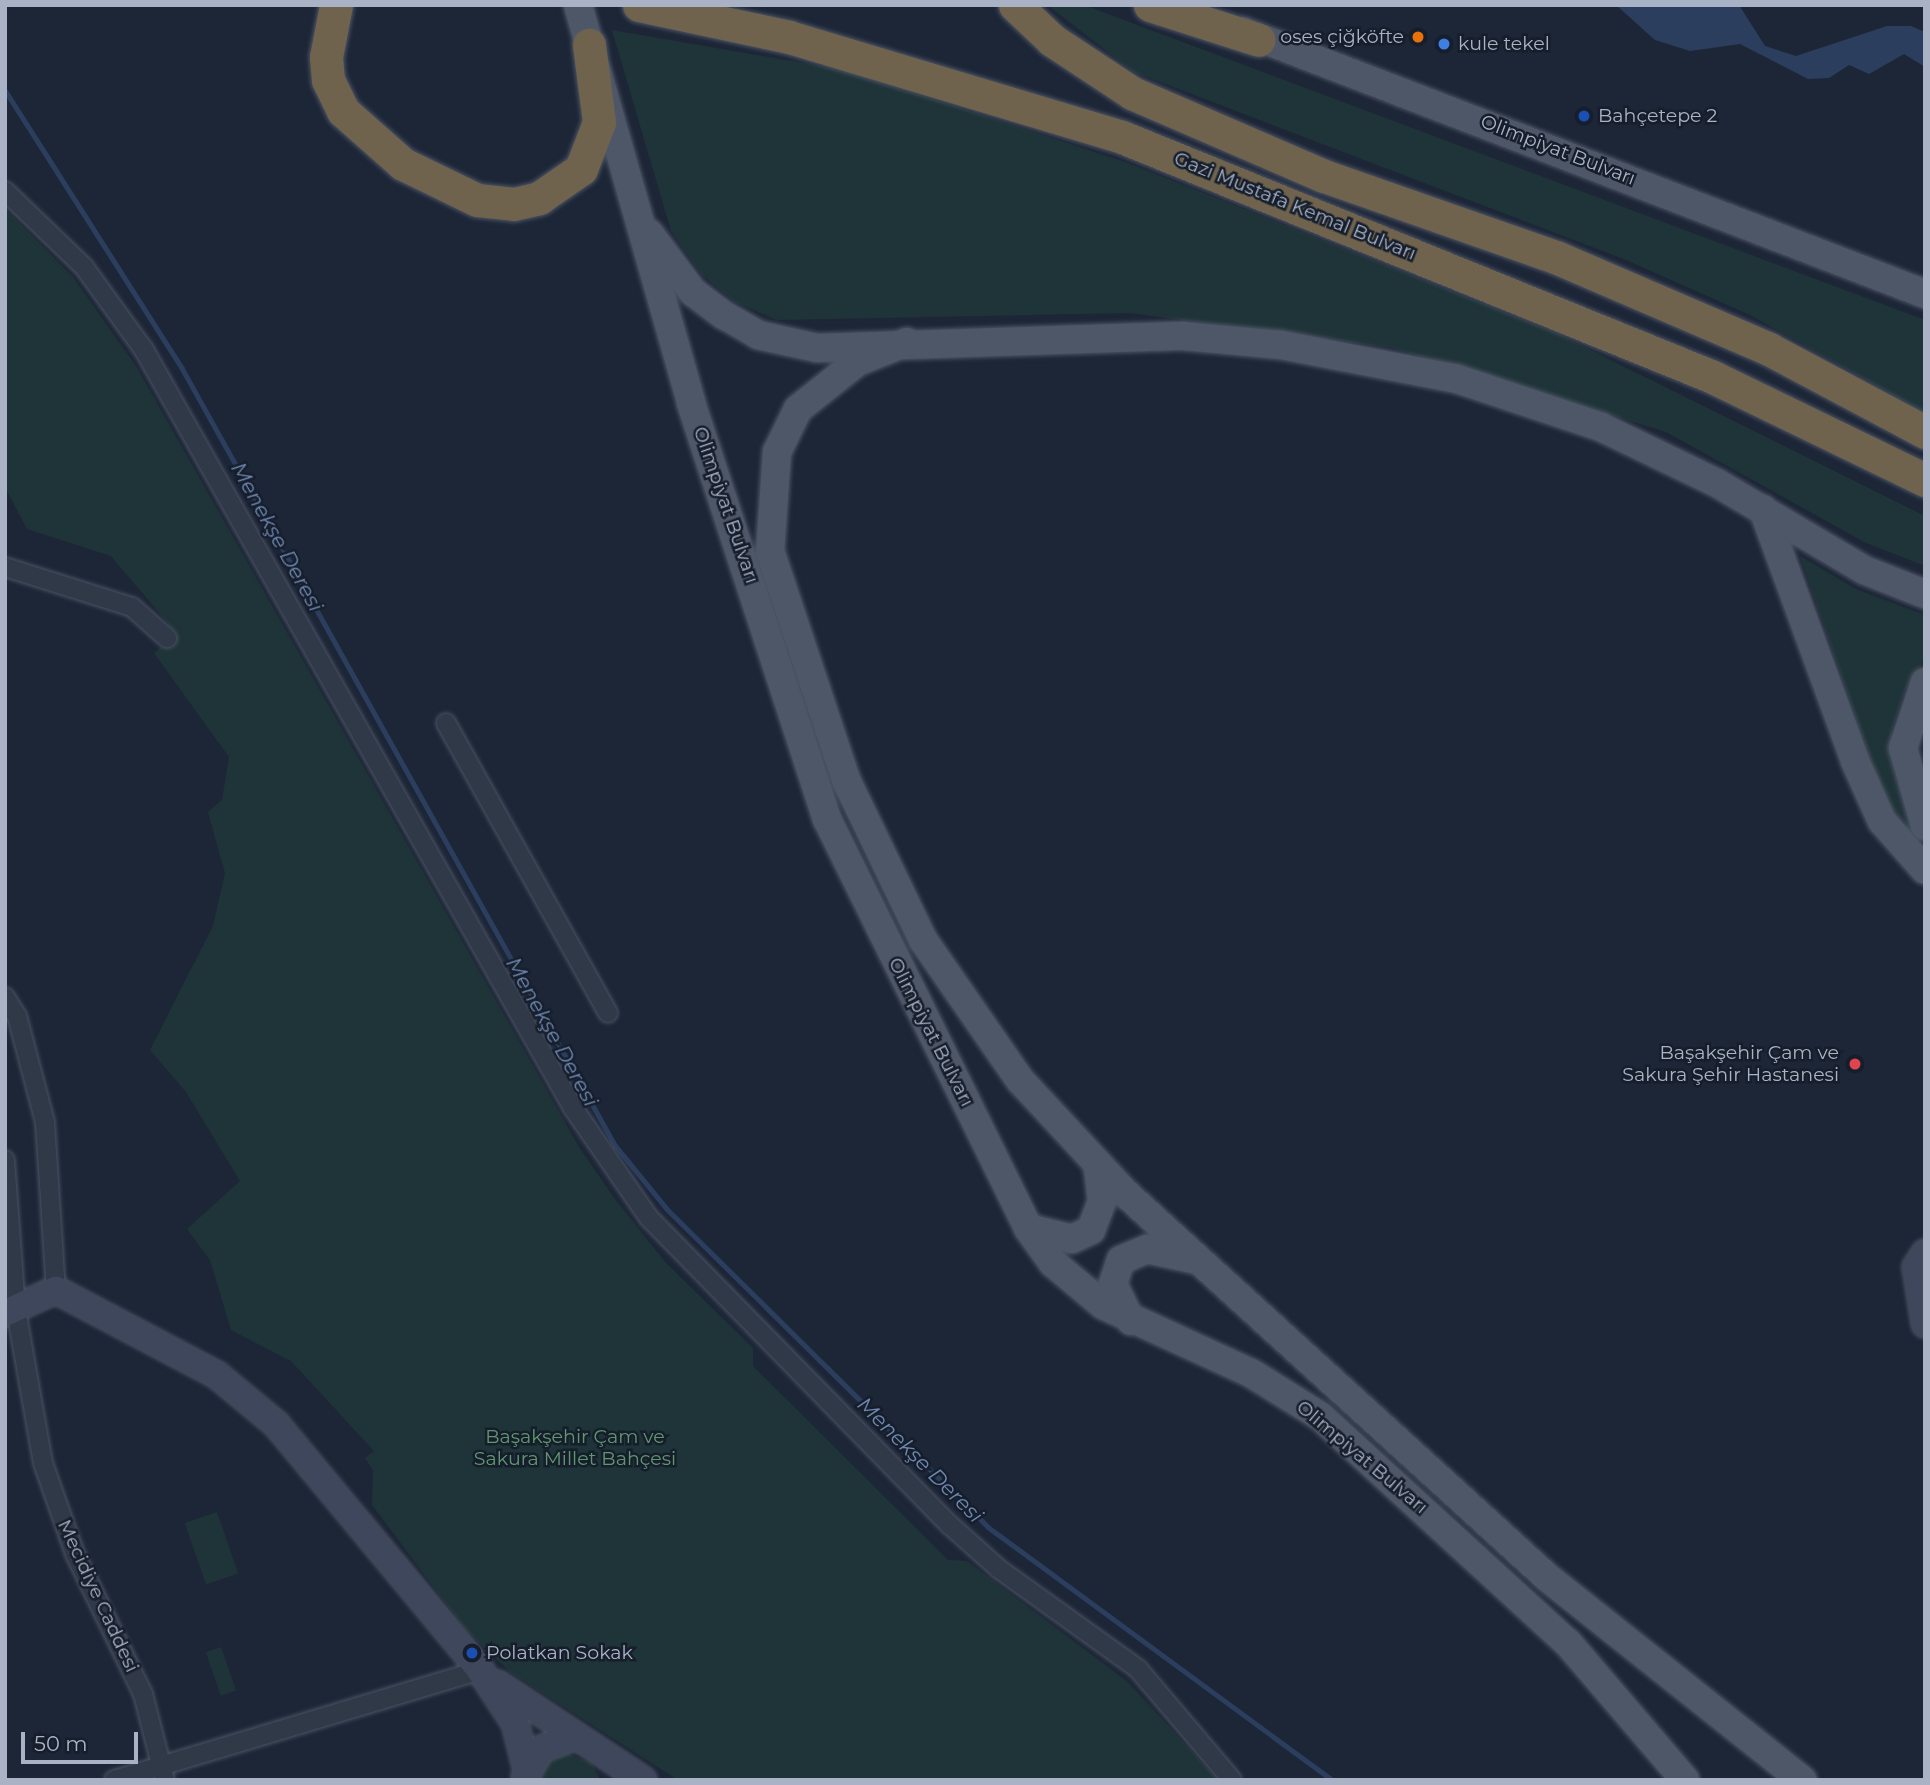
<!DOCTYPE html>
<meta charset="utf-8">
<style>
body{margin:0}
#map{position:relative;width:1930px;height:1785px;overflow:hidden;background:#1d2637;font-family:Montserrat,sans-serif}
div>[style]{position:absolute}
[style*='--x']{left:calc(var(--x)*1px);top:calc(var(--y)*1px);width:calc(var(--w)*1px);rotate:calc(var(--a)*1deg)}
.green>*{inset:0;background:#1f3438;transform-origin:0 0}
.water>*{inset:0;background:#2c3e5e}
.stream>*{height:4.5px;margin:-2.25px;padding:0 2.25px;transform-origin:2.25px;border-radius:2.25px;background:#2c3e5e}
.roads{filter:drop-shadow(0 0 2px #4b5363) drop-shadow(0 0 2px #4b5363)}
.street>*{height:18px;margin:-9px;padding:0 9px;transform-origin:9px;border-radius:9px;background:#303948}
.secondary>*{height:26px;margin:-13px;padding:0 13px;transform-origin:13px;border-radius:13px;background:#3e475b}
.primary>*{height:28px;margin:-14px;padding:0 14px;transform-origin:14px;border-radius:14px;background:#4e5768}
.highway>*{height:33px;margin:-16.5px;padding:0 16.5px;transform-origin:16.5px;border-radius:16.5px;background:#6f634d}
.dots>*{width:19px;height:19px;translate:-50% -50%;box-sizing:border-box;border:4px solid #161e2c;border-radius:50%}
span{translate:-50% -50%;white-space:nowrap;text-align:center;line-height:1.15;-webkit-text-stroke:5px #161e2c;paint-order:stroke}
.poi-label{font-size:19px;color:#aab3c5}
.right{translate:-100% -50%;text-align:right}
.left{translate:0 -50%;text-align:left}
.street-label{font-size:19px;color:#aab3c5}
.park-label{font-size:19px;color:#609770}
.water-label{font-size:21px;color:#6f87b1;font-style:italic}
.frame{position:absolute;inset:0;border:7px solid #aab3c5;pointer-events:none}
.scale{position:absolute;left:21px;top:1732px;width:117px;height:32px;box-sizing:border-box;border:4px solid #aab3c5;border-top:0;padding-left:9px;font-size:21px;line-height:24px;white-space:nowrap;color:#aab3c5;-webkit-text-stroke:5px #161e2c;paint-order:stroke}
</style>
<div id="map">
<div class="green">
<div style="clip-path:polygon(1047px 5px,1084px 5px,1925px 320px,1925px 413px,1752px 316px,1626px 260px,1134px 72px)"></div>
<div style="clip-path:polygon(612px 30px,844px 70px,1125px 162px,1554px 332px,1925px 516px,1925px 566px,1864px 542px,1666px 432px,1393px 348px,1130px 313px,777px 320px,735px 302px,701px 274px,671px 231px)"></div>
<div style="clip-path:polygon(5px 209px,73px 277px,136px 366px,579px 1147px,615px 1199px,666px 1263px,753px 1348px,753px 1366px,948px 1560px,967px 1561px,1128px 1682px,1218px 1780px,678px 1780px,511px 1673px,465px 1629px,372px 1505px,373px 1470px,365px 1458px,374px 1451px,291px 1361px,231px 1330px,210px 1260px,187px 1229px,240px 1181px,186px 1092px,150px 1050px,213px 926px,225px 873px,208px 812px,222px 800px,229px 757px,154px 653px,176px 633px,111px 556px,27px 529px,5px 487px)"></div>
<div style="clip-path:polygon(1800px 556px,1856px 589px,1925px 615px,1925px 658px,1904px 692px,1892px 730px,1894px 771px,1925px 860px,1884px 799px)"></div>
<div style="left:217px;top:1512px;width:65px;height:34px;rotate:71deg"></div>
<div style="left:221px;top:1647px;width:46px;height:16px;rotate:71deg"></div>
<div style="clip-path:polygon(567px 1753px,592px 1763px,600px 1780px,535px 1780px,549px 1759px)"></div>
</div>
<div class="water">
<div style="clip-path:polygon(1616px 5px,1739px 5px,1765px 46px,1796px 56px,1887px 26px,1911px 26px,1925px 32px,1925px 67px,1904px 54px,1869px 74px,1849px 65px,1829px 78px,1808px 79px,1740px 44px,1690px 51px,1655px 40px)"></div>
</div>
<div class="stream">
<div style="--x:5;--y:90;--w:330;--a:57.5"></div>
<div style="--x:182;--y:368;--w:890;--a:60.87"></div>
<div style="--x:615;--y:1145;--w:82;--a:50.9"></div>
<div style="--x:667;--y:1209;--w:452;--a:44.7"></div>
<div style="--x:988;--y:1527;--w:428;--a:36.3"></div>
</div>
<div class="roads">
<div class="street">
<div style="--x:5;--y:191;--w:110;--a:43.9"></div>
<div style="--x:84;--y:267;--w:102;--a:54.1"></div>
<div style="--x:144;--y:350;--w:871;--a:60.49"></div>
<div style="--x:573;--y:1108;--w:134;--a:55.4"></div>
<div style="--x:649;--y:1218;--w:430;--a:45.6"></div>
<div style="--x:950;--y:1525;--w:66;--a:41.9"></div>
<div style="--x:999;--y:1569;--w:171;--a:35.7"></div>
<div style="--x:1138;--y:1669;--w:145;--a:49.7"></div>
<div style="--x:5;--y:567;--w:133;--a:17.5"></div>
<div style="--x:132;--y:607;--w:47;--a:41.5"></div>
<div style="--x:446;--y:723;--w:332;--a:60.8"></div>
<div style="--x:5;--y:997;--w:22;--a:58"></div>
<div style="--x:17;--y:1016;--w:110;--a:75.2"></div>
<div style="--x:45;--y:1122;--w:168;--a:86.3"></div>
<div style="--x:5;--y:1160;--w:150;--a:85.8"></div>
<div style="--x:16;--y:1310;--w:155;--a:80"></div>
<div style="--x:43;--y:1463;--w:96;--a:70.6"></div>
<div style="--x:75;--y:1554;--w:156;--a:64.1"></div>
<div style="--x:143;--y:1694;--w:89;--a:75.7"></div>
<div style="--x:114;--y:1780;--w:382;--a:-16.7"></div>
</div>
<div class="secondary">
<div style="--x:1925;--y:1253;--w:17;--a:123"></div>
<div style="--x:1916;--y:1267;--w:58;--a:81"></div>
<div style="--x:5;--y:1313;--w:56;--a:-24.3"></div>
<div style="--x:56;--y:1290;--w:182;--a:27.8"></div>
<div style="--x:217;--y:1375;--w:77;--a:39.7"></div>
<div style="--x:276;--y:1424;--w:320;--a:50.3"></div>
<div style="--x:480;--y:1670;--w:64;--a:56.6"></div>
<div style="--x:515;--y:1723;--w:49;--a:75.7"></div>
<div style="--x:498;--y:1684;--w:174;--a:33.5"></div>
<div style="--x:525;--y:1777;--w:32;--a:-60"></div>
<div style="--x:541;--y:1749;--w:35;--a:-20"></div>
</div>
<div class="primary">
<div style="--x:578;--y:5;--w:414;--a:74.1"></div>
<div style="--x:691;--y:403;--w:438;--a:71.9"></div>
<div style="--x:827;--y:819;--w:456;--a:63.8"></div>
<div style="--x:1028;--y:1228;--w:43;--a:54.5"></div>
<div style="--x:1053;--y:1263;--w:65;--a:40"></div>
<div style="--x:1103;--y:1305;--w:163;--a:24.7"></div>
<div style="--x:1251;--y:1373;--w:81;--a:31.9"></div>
<div style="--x:1320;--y:1416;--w:336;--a:42.5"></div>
<div style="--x:1568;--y:1643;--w:180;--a:49.5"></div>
<div style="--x:1242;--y:31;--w:732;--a:21.06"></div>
<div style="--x:649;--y:233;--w:74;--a:53.3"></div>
<div style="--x:693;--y:292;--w:39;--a:37"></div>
<div style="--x:724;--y:315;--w:39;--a:30"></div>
<div style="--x:758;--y:335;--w:60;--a:12.4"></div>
<div style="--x:817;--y:348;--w:367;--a:-1.9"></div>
<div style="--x:1184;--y:336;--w:97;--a:5.3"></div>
<div style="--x:1281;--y:345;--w:179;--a:10.9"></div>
<div style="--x:1457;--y:379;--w:152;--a:18.4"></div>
<div style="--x:1601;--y:427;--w:129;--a:25.8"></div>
<div style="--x:1717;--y:483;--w:171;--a:30.6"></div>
<div style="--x:1864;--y:570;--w:66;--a:21.5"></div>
<div style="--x:907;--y:342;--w:54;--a:158.2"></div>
<div style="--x:857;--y:362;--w:75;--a:141.5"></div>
<div style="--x:798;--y:409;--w:48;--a:116"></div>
<div style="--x:777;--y:452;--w:99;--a:94"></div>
<div style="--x:770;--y:551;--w:243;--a:71.6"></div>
<div style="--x:847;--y:782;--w:175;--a:64.3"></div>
<div style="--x:923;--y:940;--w:170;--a:55.3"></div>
<div style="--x:1020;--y:1080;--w:151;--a:47.1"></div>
<div style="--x:1123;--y:1191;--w:575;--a:42.32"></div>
<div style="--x:1548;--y:1578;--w:325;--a:38.5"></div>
<div style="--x:1763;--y:509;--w:268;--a:69.9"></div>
<div style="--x:1855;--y:761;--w:66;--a:65.8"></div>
<div style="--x:1882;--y:821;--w:65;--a:48.7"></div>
<div style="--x:1925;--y:682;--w:70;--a:108.4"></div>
<div style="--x:1903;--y:748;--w:81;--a:74.2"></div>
<div style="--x:1028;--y:1228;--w:45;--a:14"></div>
<div style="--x:1072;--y:1239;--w:21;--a:-25"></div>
<div style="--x:1091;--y:1230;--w:31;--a:-69"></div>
<div style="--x:1102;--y:1201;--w:35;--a:-97"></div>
<div style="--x:1131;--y:1321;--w:41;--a:-115.9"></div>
<div style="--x:1113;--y:1284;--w:25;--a:-72"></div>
<div style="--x:1121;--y:1260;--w:28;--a:-23"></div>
<div style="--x:1147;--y:1249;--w:47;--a:12.3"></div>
</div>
<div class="highway">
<div style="--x:336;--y:5;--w:53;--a:100.9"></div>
<div style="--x:326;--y:57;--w:23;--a:85"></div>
<div style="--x:328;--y:80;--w:34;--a:64"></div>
<div style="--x:343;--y:111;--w:80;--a:41.5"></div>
<div style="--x:403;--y:164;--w:82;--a:25.9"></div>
<div style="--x:477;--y:200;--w:37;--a:6"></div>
<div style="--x:514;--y:204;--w:26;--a:-13"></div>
<div style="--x:539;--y:198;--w:51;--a:-34.6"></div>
<div style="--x:581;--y:169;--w:50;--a:-69"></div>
<div style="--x:599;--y:122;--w:78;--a:-97.4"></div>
<div style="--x:639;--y:5;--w:153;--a:12"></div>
<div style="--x:789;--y:37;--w:348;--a:16.7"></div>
<div style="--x:1122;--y:137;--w:638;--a:22.1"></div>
<div style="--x:1713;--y:377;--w:236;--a:25.9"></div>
<div style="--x:1015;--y:5;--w:51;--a:43.4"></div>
<div style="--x:1052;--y:40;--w:96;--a:33.5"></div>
<div style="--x:1132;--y:93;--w:209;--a:23.4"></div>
<div style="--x:1324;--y:176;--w:248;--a:19.3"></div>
<div style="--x:1558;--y:258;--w:230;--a:23.3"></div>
<div style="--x:1769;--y:349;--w:177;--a:28"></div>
<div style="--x:1150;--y:5;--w:114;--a:17.8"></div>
</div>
</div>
<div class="dots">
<div style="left:1418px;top:37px;background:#e8710a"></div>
<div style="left:1444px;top:44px;background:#3f7fe0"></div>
<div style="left:1584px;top:116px;background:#1a4fb4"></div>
<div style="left:1855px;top:1064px;background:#e0444e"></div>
<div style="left:472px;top:1653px;background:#1a4fb4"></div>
</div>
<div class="poi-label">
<span class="right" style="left:1404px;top:37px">oses çiğköfte</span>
<span class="left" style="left:1458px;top:44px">kule tekel</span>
<span class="left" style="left:1598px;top:116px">Bahçetepe 2</span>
<span class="right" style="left:1839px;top:1064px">Başakşehir Çam ve<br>Sakura Şehir Hastanesi</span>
<span class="left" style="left:486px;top:1653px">Polatkan Sokak</span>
</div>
<div class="street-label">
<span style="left:1558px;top:150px;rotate:21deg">Olimpiyat Bulvarı</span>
<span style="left:1295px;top:206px;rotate:22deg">Gazi Mustafa Kemal Bulvarı</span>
<span style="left:726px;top:505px;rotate:71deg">Olimpiyat Bulvarı</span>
<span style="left:931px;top:1032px;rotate:63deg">Olimpiyat Bulvarı</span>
<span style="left:1362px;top:1457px;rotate:40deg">Olimpiyat Bulvarı</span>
<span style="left:98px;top:1596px;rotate:65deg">Mecidiye Caddesi</span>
</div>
<div class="park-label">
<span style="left:575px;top:1448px">Başakşehir Çam ve<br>Sakura Millet Bahçesi</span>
</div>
<div class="water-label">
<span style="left:277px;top:537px;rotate:61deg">Menekşe Deresi</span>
<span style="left:552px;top:1032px;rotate:61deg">Menekşe Deresi</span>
<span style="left:920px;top:1460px;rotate:45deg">Menekşe Deresi</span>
</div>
<div class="frame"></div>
<div class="scale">50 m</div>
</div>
